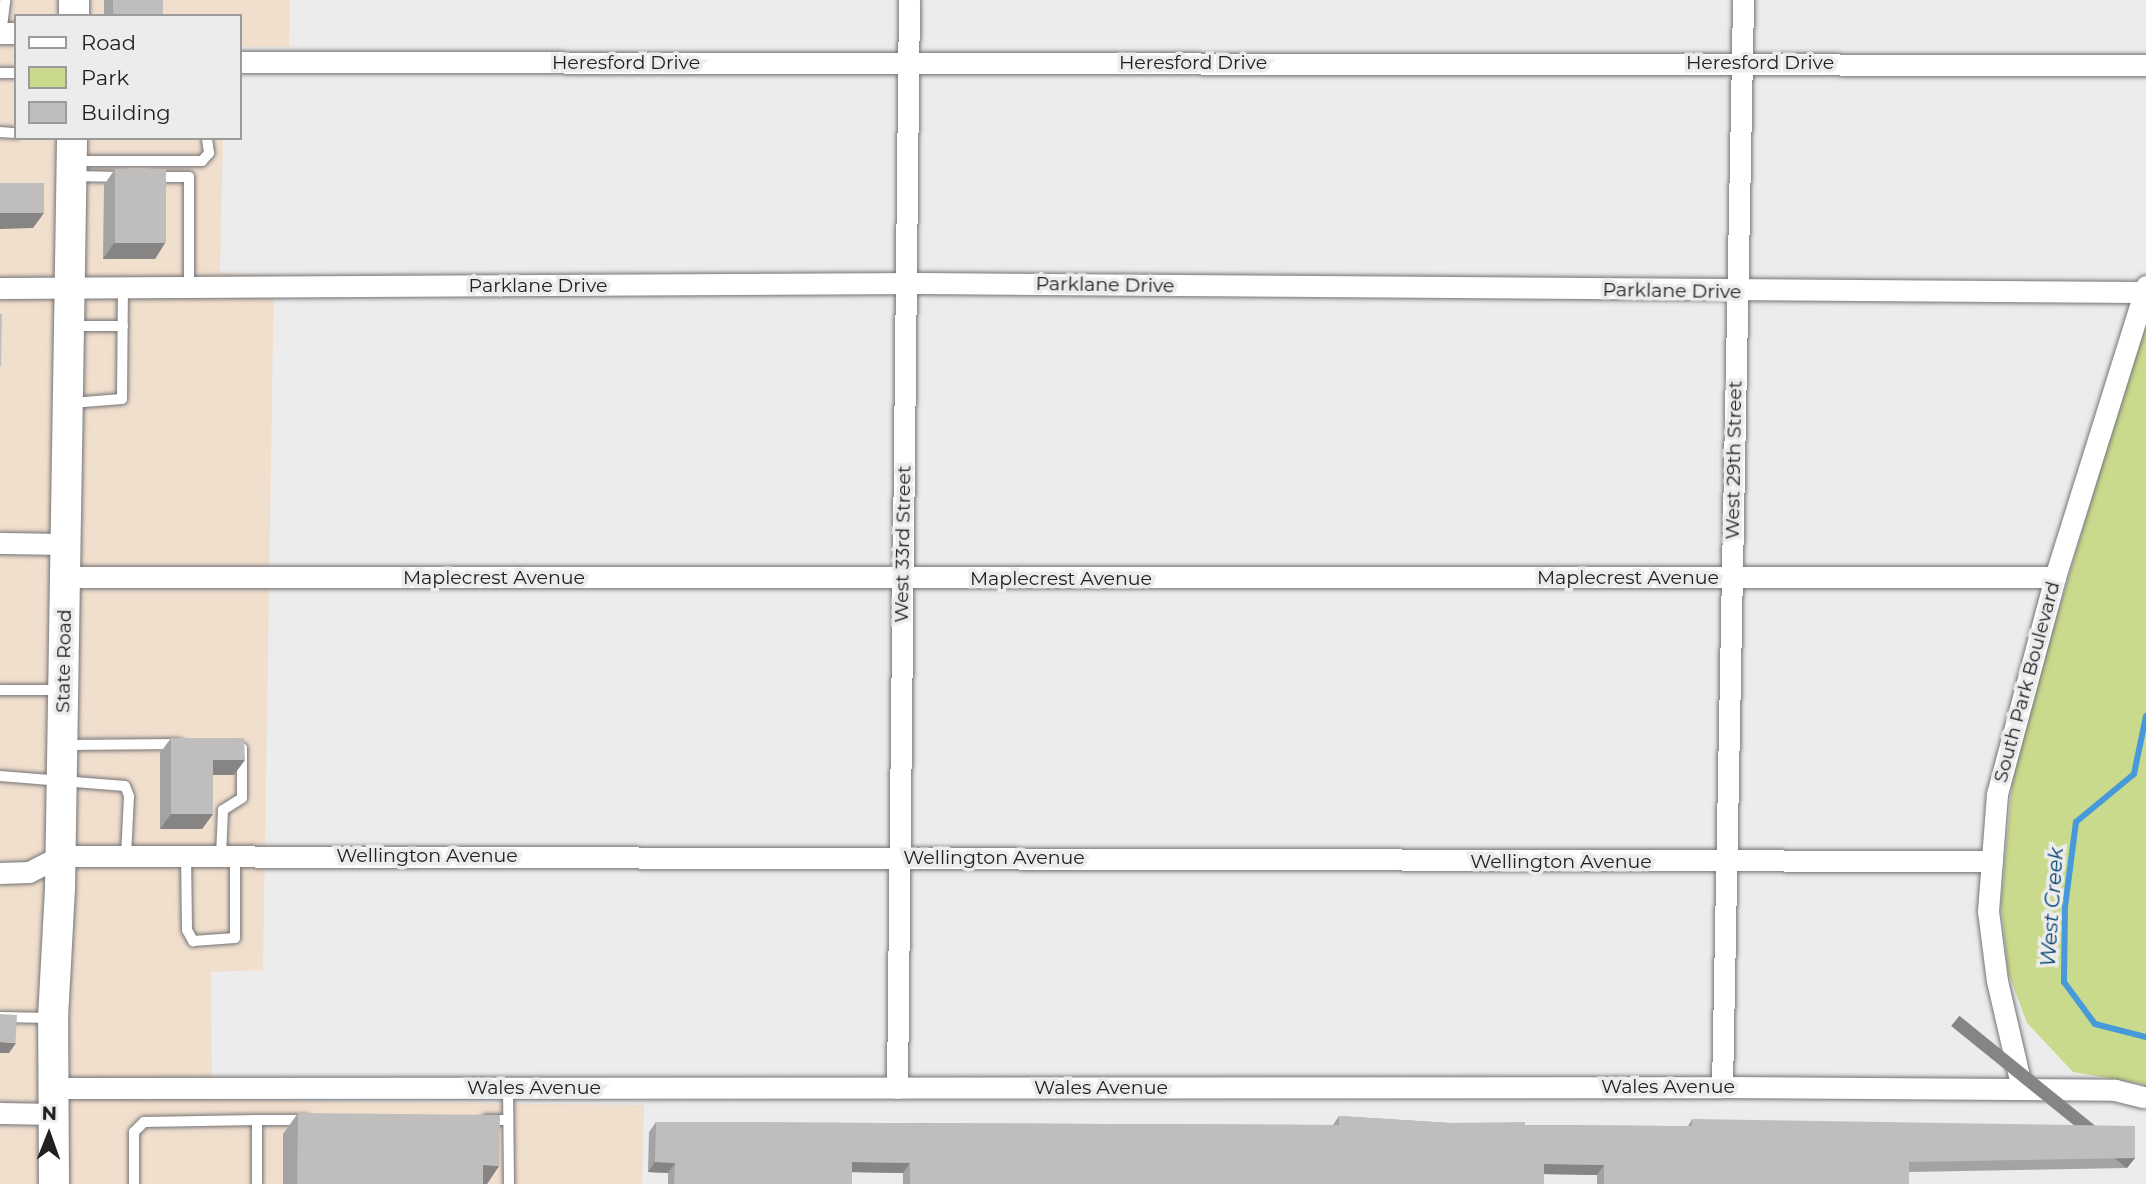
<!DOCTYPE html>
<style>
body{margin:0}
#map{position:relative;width:2146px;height:1184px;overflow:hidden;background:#ececed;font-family:Montserrat,sans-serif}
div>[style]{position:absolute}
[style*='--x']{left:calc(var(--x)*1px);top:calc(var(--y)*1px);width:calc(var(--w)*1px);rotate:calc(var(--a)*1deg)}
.commercial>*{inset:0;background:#f1dfce}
.green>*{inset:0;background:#cada8c}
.stream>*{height:6px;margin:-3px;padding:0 3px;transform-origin:3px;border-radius:3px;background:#479ada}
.roads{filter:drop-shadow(0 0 2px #747476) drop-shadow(0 0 2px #747476)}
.lane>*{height:10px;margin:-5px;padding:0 5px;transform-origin:5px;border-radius:5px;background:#fff}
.street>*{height:21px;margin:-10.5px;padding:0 10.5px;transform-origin:10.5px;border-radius:10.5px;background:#fff}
.secondary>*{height:30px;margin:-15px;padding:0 15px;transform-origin:15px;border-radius:15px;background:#fff}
.wall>*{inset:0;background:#a4a3a3;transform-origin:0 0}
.shaded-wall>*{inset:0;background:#868584;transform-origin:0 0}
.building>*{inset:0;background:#bfbebd;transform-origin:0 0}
span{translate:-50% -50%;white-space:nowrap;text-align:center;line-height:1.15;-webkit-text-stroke:7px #ececed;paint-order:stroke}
.street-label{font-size:19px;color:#212122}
.water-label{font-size:21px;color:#084973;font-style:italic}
.legend{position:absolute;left:14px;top:14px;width:228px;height:126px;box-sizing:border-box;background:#ececed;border:2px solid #9b9b9c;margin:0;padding:9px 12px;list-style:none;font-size:21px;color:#212122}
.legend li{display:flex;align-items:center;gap:14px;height:35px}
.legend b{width:35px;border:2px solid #9b9b9c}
.north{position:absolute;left:14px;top:1100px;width:70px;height:70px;-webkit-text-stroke:5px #ececed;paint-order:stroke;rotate:1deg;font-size:19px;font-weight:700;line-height:28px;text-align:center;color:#212122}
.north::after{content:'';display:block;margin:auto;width:24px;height:32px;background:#212122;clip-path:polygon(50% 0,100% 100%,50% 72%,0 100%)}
</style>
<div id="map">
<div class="commercial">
<div style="clip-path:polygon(0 0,290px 0,289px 47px,240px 47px,240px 16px,16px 16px,16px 138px,223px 138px,220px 273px,274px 275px,263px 970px,211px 972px,212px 1100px,644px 1105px,642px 1184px,0 1184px)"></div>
</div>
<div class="green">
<div style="clip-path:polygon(2146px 314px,2146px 1091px,2143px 1084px,2073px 1072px,2027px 1023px,2008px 972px,2001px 903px,2014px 763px)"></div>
</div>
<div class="stream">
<div style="--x:2146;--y:716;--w:59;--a:101.7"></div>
<div style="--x:2134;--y:774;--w:75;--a:140.4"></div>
<div style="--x:2076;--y:822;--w:86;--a:97.4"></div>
<div style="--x:2065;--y:907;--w:75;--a:90.8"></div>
<div style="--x:2064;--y:982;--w:52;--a:53.6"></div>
<div style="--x:2095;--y:1024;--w:53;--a:14.3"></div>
</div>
<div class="roads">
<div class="lane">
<div style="--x:1;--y:35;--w:35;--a:-83"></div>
<div style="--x:0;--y:73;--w:16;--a:0"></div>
<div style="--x:0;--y:132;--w:16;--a:4"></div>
<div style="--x:74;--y:161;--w:128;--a:0"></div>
<div style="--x:202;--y:161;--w:11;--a:-49"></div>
<div style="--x:209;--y:153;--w:15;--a:-98"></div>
<div style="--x:73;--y:176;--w:50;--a:1.1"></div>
<div style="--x:153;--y:177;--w:36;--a:0"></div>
<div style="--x:189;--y:177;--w:112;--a:90"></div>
<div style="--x:72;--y:326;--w:51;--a:0"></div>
<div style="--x:71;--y:403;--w:51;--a:-4.5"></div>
<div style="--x:122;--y:399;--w:110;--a:-89.5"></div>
<div style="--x:0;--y:690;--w:61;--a:0"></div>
<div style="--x:66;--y:745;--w:113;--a:-0.5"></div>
<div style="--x:0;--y:776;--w:125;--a:4.6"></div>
<div style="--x:125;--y:786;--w:11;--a:68"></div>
<div style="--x:129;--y:796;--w:60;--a:92.9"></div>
<div style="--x:186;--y:856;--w:74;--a:89.2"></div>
<div style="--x:187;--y:930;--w:13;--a:61"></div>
<div style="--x:193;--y:941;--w:42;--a:-4.1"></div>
<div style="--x:235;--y:938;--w:82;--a:-90"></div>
<div style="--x:221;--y:856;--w:46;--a:-87.5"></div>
<div style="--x:223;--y:810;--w:22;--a:-32"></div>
<div style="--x:242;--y:798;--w:50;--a:-90"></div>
<div style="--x:0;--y:1017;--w:51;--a:1.1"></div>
<div style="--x:508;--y:1088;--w:96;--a:89.4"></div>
<div style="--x:486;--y:1120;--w:22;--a:0"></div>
<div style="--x:134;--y:1184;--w:52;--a:-90"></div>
<div style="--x:134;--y:1132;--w:14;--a:-45"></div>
<div style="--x:144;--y:1122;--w:113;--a:-1"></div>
<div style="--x:257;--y:1184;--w:64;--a:-90"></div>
<div style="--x:257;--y:1120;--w:49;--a:0"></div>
</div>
<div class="street">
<div style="--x:0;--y:33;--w:16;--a:0"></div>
<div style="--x:240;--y:62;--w:1906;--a:0.09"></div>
<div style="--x:0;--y:288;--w:920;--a:-0.31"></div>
<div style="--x:920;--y:283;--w:1222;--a:0.42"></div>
<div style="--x:0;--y:543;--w:66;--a:0.9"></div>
<div style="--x:66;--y:577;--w:1989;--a:0"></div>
<div style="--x:0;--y:873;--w:29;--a:-2"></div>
<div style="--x:29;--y:872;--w:36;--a:-27"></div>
<div style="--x:61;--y:856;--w:1931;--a:0.15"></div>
<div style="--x:1722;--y:1087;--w:1087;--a:-88.89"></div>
<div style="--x:57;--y:1088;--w:1665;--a:-0.03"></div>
<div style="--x:1722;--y:1087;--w:393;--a:0.4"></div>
<div style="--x:2115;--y:1090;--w:30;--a:14"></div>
<div style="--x:897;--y:1088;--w:1088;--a:-89.37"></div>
<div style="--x:2022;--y:1089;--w:111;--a:-103"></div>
<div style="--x:1997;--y:981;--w:71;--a:-97.3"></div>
<div style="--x:1988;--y:911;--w:117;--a:-85.6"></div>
<div style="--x:1997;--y:794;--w:225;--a:-75"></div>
<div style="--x:2055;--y:577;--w:305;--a:-72.6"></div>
<div style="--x:0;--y:1113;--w:55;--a:1"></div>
</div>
<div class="secondary">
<div style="--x:74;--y:0;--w:16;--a:90"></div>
<div style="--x:54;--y:1184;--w:166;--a:-90.3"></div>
<div style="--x:53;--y:1018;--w:130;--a:-86.9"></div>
<div style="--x:60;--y:888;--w:750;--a:-89.08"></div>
</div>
</div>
<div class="wall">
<div style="left:104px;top:0;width:59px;height:16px"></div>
<div style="clip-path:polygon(115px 169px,165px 243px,155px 259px,103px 259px,104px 185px)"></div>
<div style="clip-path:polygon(171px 738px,234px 775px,213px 775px,213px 814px,202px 829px,160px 829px,160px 753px)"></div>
<div style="clip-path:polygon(298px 1113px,499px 1166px,487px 1184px,283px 1184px,283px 1134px)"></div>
<div style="clip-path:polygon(1339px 1116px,1450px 1123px,1525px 1125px,1688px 1126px,1692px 1119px,2135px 1158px,2127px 1168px,1909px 1172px,1909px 1184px,1597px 1184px,1597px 1175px,1544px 1174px,1544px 1184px,903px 1184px,903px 1173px,852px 1172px,852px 1184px,668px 1184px,668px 1173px,648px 1172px,649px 1132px,656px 1122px,1333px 1125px)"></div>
</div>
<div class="shaded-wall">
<div style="clip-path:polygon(0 213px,44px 213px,33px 228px,0 229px)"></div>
<div style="clip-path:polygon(114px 243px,165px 243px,155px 259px,103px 259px)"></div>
<div style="clip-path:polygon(213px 760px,245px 760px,234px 775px,202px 775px)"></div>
<div style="clip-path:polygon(171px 814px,213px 814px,202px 829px,160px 829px)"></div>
<div style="clip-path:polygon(0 1042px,16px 1043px,9px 1053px,0 1053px)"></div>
<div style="left:2135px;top:1158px;width:13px;height:226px;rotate:129deg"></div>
<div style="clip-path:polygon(655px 1162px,675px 1163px,668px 1173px,648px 1172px)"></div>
<div style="clip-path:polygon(852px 1162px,910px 1163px,903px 1173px,845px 1172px)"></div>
<div style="clip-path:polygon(1544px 1164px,1604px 1165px,1597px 1175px,1537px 1174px)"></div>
<div style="clip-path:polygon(483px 1165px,499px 1166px,487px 1184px,470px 1184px)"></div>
</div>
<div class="building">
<div style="left:113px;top:0;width:50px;height:16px"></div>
<div style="left:115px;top:169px;width:51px;height:74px"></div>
<div style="left:0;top:183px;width:44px;height:30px"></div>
<div style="clip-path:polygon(0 314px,2px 314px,1px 366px,0 366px)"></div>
<div style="clip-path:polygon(171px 738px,244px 738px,245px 760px,213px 760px,213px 814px,171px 814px)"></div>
<div style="left:0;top:1014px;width:17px;height:28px;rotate:3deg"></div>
<div style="clip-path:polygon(298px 1113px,500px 1115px,499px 1166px,483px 1165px,483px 1184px,297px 1184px)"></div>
<div style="clip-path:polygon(1339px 1116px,1450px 1123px,1525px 1122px,1525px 1125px,1692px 1126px,1692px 1119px,2135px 1126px,2135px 1158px,1909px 1162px,1909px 1184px,1604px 1184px,1604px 1165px,1544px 1164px,1544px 1184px,910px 1184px,910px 1163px,852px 1162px,852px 1184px,674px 1184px,675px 1163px,655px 1162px,656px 1122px,1339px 1125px)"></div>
</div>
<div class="street-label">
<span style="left:626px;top:63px">Heresford Drive</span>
<span style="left:1193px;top:63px">Heresford Drive</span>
<span style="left:1760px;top:63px">Heresford Drive</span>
<span style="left:1105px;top:285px;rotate:1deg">Parklane Drive</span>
<span style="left:538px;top:286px">Parklane Drive</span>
<span style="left:1672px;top:291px;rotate:1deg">Parklane Drive</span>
<span style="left:1734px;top:460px;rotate:-89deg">West 29th Street</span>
<span style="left:903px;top:544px;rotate:-89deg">West 33rd Street</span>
<span style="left:494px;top:578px">Maplecrest Avenue</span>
<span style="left:1628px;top:578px">Maplecrest Avenue</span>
<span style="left:1061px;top:579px">Maplecrest Avenue</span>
<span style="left:64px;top:661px;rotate:-89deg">State Road</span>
<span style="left:2027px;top:682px;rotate:-75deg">South Park Boulevard</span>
<span style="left:427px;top:856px">Wellington Avenue</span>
<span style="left:994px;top:858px">Wellington Avenue</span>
<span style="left:1561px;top:862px">Wellington Avenue</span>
<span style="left:1668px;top:1087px">Wales Avenue</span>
<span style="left:534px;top:1088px">Wales Avenue</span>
<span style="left:1101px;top:1088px">Wales Avenue</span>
</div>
<div class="water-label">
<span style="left:2052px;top:907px;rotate:-86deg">West Creek</span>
</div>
<ul class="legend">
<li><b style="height:9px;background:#fff"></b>Road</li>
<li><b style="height:19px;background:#cada8c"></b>Park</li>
<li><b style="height:19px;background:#bfbebd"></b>Building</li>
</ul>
<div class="north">N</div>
</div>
